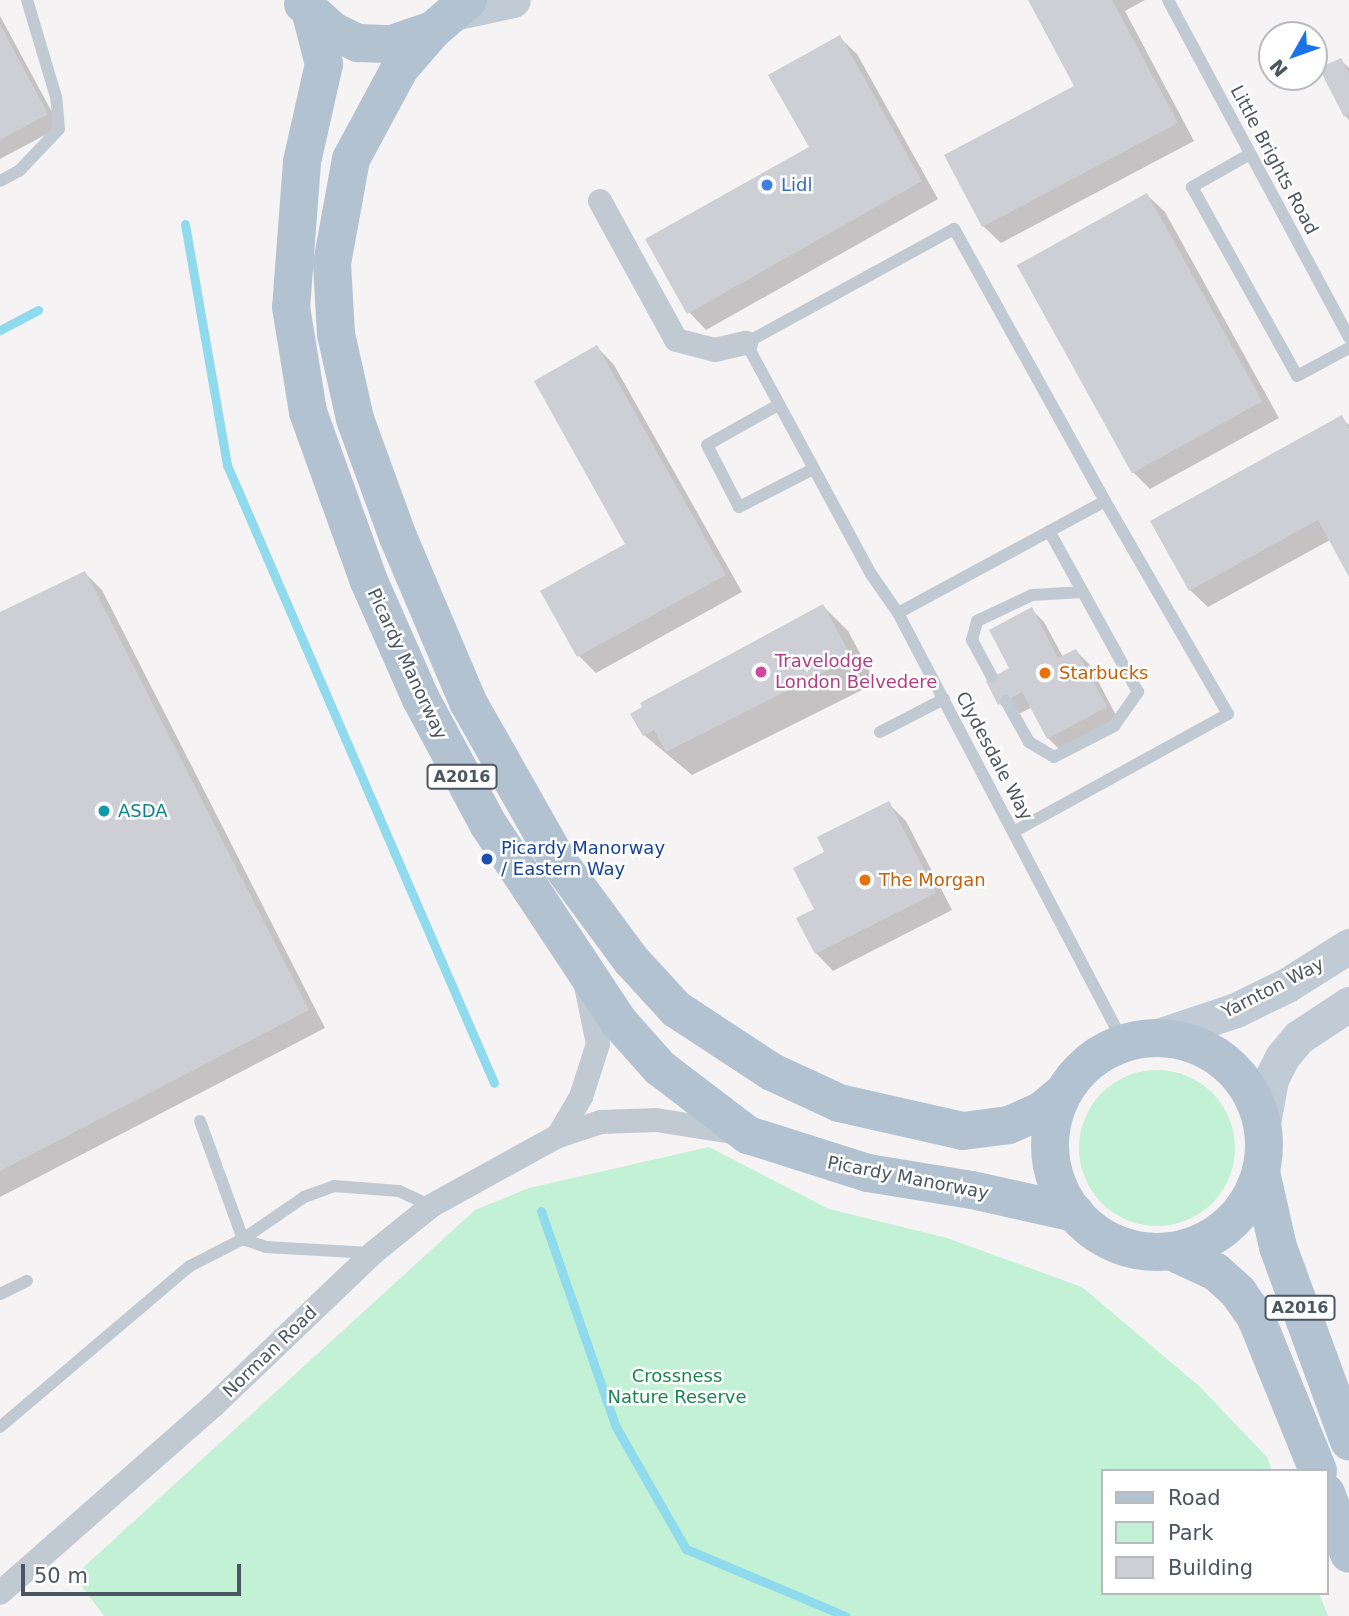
<!DOCTYPE html>
<style>
body{margin:0}
#map{position:relative;width:1349px;height:1616px;overflow:hidden;background:#f5f3f3;font-family:"DejaVu Sans",sans-serif}
div>[style]{position:absolute}
[style*='--x']{left:calc(var(--x)*1px);top:calc(var(--y)*1px);width:calc(var(--w)*1px);rotate:calc(var(--a)*1deg)}
.green>*{inset:0;background:#c3f1d5}
.round{border-radius:50%}
.shadow>*{inset:0;background:#0003}
.stream>*{height:9px;margin:-4.5px;padding:0 4.5px;transform-origin:4.5px;border-radius:4.5px;background:#90daee}
.building>*{inset:0;background:#cdcfd5;transform-origin:0 0}
.lane>*{height:12px;margin:-6px;padding:0 6px;transform-origin:6px;border-radius:6px;background:#c1cad2}
.street>*{height:24px;margin:-12px;padding:0 12px;transform-origin:12px;border-radius:12px;background:#c1cad2}
.secondary>*{height:35px;margin:-17.5px;padding:0 17.5px;transform-origin:17.5px;border-radius:17.5px;background:#c1cbd6}
.primary>*{height:38px;margin:-19px;padding:0 19px;transform-origin:19px;border-radius:19px;background:#b3c2d1}
.primary>.ring{margin:-19px;padding:0;box-sizing:content-box;background:none;border:38px solid #b3c2d1;border-radius:50%}
.dots>*{width:19px;height:19px;translate:-50% -50%;box-sizing:border-box;border:4px solid #fff;border-radius:50%}
span{translate:-50% -50%;white-space:nowrap;text-align:center;line-height:1.15;-webkit-text-stroke:5px #fff;paint-order:stroke}
.shield-label span{padding:2px 5px;background:#fff;border:2px solid;border-radius:5px;-webkit-text-stroke-width:0}
.shield-label{font-size:16px;color:#4a5661;font-weight:700}
.street-label{font-size:18px;color:#4a5661}
.shop-label{font-size:18px;color:#366cbe}
.left{translate:0 -50%;text-align:left}
.hotel-label{font-size:18px;color:#b23c85}
.food-label{font-size:18px;color:#c56008}
.culture-label{font-size:18px;color:#0d838f}
.transit-label{font-size:18px;color:#164399}
.park-label{font-size:18px;color:#17864f}
.legend{position:absolute;left:1101px;top:1469px;width:228px;height:126px;box-sizing:border-box;background:#fff;border:2px solid #b7bbc0;margin:0;padding:9px 12px;list-style:none;font-size:21px;color:#4a5661}
.legend li{display:flex;align-items:center;gap:14px;height:35px}
.legend b{width:35px;border:2px solid #b7bbc0}
.north{position:absolute;left:1258px;top:21px;width:70px;height:70px;box-sizing:border-box;background:#fff;border:2px solid #b7bbc0;border-radius:50%;rotate:230deg;font-size:19px;font-weight:700;line-height:28px;text-align:center;color:#4a5661}
.north::after{content:'';display:block;margin:auto;width:24px;height:32px;background:#1a73e8;clip-path:polygon(50% 0,100% 100%,50% 72%,0 100%)}
.scale{position:absolute;left:21px;top:1564px;width:220px;height:32px;box-sizing:border-box;border:4px solid #4a5661;border-top:0;padding-left:9px;font-size:21px;line-height:24px;white-space:nowrap;color:#4a5661;-webkit-text-stroke:5px #fff;paint-order:stroke}
</style>
<div id="map">
<div class="green">
<div class="round" style="left:1079px;top:1070px;width:156px;height:156px"></div>
<div style="clip-path:polygon(709px 1147px,829px 1209px,947px 1238px,1082px 1287px,1199px 1386px,1267px 1457px,1272px 1471px,1102px 1471px,1102px 1593px,1319px 1593px,1328px 1616px,104px 1616px,74px 1576px,475px 1210px,529px 1188px)"></div>
</div>
<div class="shadow">
<div style="clip-path:polygon(1030px 0,1145px 0,1125px 11px,1194px 141px,1001px 243px,983px 226px,1076px 87px)"></div>
<div style="clip-path:polygon(0 16px,60px 127px,0 159px)"></div>
<div style="clip-path:polygon(839px 37px,857px 54px,938px 199px,706px 330px,689px 312px,811px 147px)"></div>
<div style="clip-path:polygon(1341px 60px,1349px 68px,1349px 120px,1345px 116px)"></div>
<div style="clip-path:polygon(1147px 195px,1165px 212px,1279px 418px,1150px 489px,1133px 472px,1018px 266px)"></div>
<div style="clip-path:polygon(597px 347px,614px 365px,742px 592px,596px 673px,579px 656px,543px 592px,627px 545px)"></div>
<div style="clip-path:polygon(1341px 418px,1349px 425px,1349px 573px,1330px 540px,1208px 607px,1190px 590px)"></div>
<div style="clip-path:polygon(85px 573px,102px 590px,325px 1028px,0 1197px,0 614px)"></div>
<div style="clip-path:polygon(823px 606px,848px 631px,876px 683px,692px 775px,644px 735px)"></div>
<div style="clip-path:polygon(1031px 609px,1044px 622px,1063px 657px,1076px 651px,1089px 664px,1119px 721px,1061px 751px,1048px 738px,1032px 707px,1013px 717px,1000px 704px)"></div>
<div style="clip-path:polygon(888px 803px,906px 821px,952px 910px,833px 971px,816px 953px,816px 910px)"></div>
</div>
<div class="stream">
<div style="--x:185;--y:224;--w:245;--a:80.1"></div>
<div style="--x:227;--y:465;--w:673;--a:66.63"></div>
<div style="--x:0;--y:330;--w:43;--a:-27.8"></div>
<div style="--x:541;--y:1211;--w:229;--a:70.9"></div>
<div style="--x:616;--y:1427;--w:141;--a:60.2"></div>
<div style="--x:686;--y:1549;--w:173;--a:22.8"></div>
</div>
<div class="building">
<div style="clip-path:polygon(1028px 0,1112px 0,1178px 123px,982px 227px,944px 155px,1074px 86px)"></div>
<div style="clip-path:polygon(0 24px,48px 114px,0 140px)"></div>
<div style="clip-path:polygon(840px 35px,922px 181px,687px 314px,645px 239px,809px 147px,768px 75px)"></div>
<div style="clip-path:polygon(1341px 58px,1349px 73px,1349px 114px,1344px 117px,1319px 68px)"></div>
<div style="left:1147px;top:193px;width:238px;height:149px;rotate:61deg"></div>
<div style="clip-path:polygon(597px 345px,726px 575px,577px 657px,540px 591px,625px 544px,534px 381px)"></div>
<div style="clip-path:polygon(1342px 415px,1349px 429px,1349px 577px,1318px 520px,1189px 591px,1150px 521px)"></div>
<div style="clip-path:polygon(85px 571px,309px 1010px,0 1171px,0 612px)"></div>
<div style="clip-path:polygon(823px 604px,852px 658px,666px 752px,654px 730px,643px 736px,630px 714px,642px 707px,640px 703px)"></div>
<div style="clip-path:polygon(1032px 607px,1058px 658px,1076px 649px,1107px 707px,1047px 739px,1022px 692px,998px 705px,986px 681px,1009px 668px,989px 630px)"></div>
<div style="clip-path:polygon(889px 801px,936px 893px,815px 954px,796px 918px,814px 909px,793px 868px,824px 852px,817px 837px)"></div>
</div>
<div class="lane">
<div style="--x:1168;--y:0;--w:383;--a:61.8"></div>
<div style="--x:1250;--y:154;--w:67;--a:150.4"></div>
<div style="--x:1192;--y:187;--w:216;--a:60.9"></div>
<div style="--x:1297;--y:376;--w:59;--a:-28.3"></div>
<div style="--x:0;--y:181;--w:21;--a:-28"></div>
<div style="--x:19;--y:171;--w:58;--a:-46.4"></div>
<div style="--x:59;--y:129;--w:32;--a:-95"></div>
<div style="--x:56;--y:97;--w:101;--a:-106.6"></div>
<div style="--x:778;--y:405;--w:81;--a:150.6"></div>
<div style="--x:707;--y:445;--w:70;--a:62.7"></div>
<div style="--x:739;--y:507;--w:83;--a:-27.2"></div>
<div style="--x:1105;--y:501;--w:311;--a:-119"></div>
<div style="--x:954;--y:229;--w:237;--a:151.3"></div>
<div style="--x:746;--y:343;--w:263;--a:61.6"></div>
<div style="--x:871;--y:574;--w:47;--a:55.3"></div>
<div style="--x:898;--y:613;--w:486;--a:62.3"></div>
<div style="--x:898;--y:613;--w:235;--a:-28.4"></div>
<div style="--x:1105;--y:501;--w:246;--a:60"></div>
<div style="--x:1228;--y:714;--w:243;--a:151.2"></div>
<div style="--x:992;--y:677;--w:42;--a:-118.4"></div>
<div style="--x:972;--y:640;--w:20;--a:-75"></div>
<div style="--x:977;--y:621;--w:61;--a:-25.3"></div>
<div style="--x:1032;--y:595;--w:51;--a:-3.4"></div>
<div style="--x:1006;--y:701;--w:47;--a:60.7"></div>
<div style="--x:1029;--y:742;--w:29;--a:31"></div>
<div style="--x:1054;--y:757;--w:68;--a:-27.3"></div>
<div style="--x:1114;--y:726;--w:42;--a:-54.8"></div>
<div style="--x:1138;--y:692;--w:184;--a:-118.9"></div>
<div style="--x:880;--y:732;--w:72;--a:-27.3"></div>
<div style="--x:200;--y:1121;--w:126;--a:70"></div>
<div style="--x:243;--y:1239;--w:24;--a:19"></div>
<div style="--x:266;--y:1247;--w:105;--a:3.3"></div>
<div style="--x:0;--y:1294;--w:30;--a:-26"></div>
<div style="--x:0;--y:1427;--w:249;--a:-40.3"></div>
<div style="--x:190;--y:1266;--w:59;--a:-27"></div>
<div style="--x:243;--y:1239;--w:74;--a:-34.5"></div>
<div style="--x:304;--y:1197;--w:32;--a:-20"></div>
<div style="--x:334;--y:1186;--w:65;--a:4.4"></div>
<div style="--x:399;--y:1191;--w:35;--a:25"></div>
</div>
<div class="street">
<div style="--x:600;--y:201;--w:158;--a:61.3"></div>
<div style="--x:676;--y:340;--w:40;--a:14.4"></div>
<div style="--x:715;--y:350;--w:32;--a:-13"></div>
<div style="--x:558;--y:1136;--w:45;--a:-59.5"></div>
<div style="--x:581;--y:1097;--w:56;--a:-72.2"></div>
<div style="--x:598;--y:1044;--w:59;--a:-101.7"></div>
<div style="--x:0;--y:1593;--w:283;--a:-41.3"></div>
<div style="--x:213;--y:1406;--w:221;--a:-43.7"></div>
<div style="--x:373;--y:1253;--w:75;--a:-39"></div>
<div style="--x:431;--y:1206;--w:145;--a:-28.9"></div>
<div style="--x:558;--y:1136;--w:45;--a:-18"></div>
<div style="--x:601;--y:1122;--w:55;--a:-2.1"></div>
<div style="--x:656;--y:1120;--w:84;--a:8.9"></div>
</div>
<div class="secondary">
<div style="--x:458;--y:12;--w:56;--a:-12.3"></div>
<div style="--x:1155;--y:1037;--w:85;--a:-18.4"></div>
<div style="--x:1236;--y:1010;--w:57;--a:-26.1"></div>
<div style="--x:1287;--y:985;--w:73;--a:-32.2"></div>
<div style="--x:1263;--y:1124;--w:46;--a:-79.9"></div>
<div style="--x:1271;--y:1079;--w:25;--a:-63"></div>
<div style="--x:1282;--y:1057;--w:26;--a:-50"></div>
<div style="--x:1299;--y:1037;--w:60;--a:-33.4"></div>
</div>
<div class="primary">
<div style="--x:303;--y:4;--w:40;--a:42"></div>
<div style="--x:333;--y:31;--w:28;--a:26"></div>
<div style="--x:358;--y:43;--w:34;--a:2"></div>
<div style="--x:392;--y:44;--w:43;--a:-18.9"></div>
<div style="--x:433;--y:30;--w:46;--a:-40.6"></div>
<div style="--x:311;--y:14;--w:52;--a:75.4"></div>
<div style="--x:324;--y:64;--w:100;--a:102.7"></div>
<div style="--x:302;--y:162;--w:145;--a:94.3"></div>
<div style="--x:291;--y:307;--w:106;--a:80.8"></div>
<div style="--x:308;--y:412;--w:177;--a:70.2"></div>
<div style="--x:368;--y:579;--w:131;--a:66.2"></div>
<div style="--x:421;--y:699;--w:142;--a:61.8"></div>
<div style="--x:488;--y:824;--w:237;--a:56.5"></div>
<div style="--x:619;--y:1022;--w:62;--a:48.3"></div>
<div style="--x:660;--y:1068;--w:111;--a:37.3"></div>
<div style="--x:748;--y:1135;--w:126;--a:17.6"></div>
<div style="--x:868;--y:1173;--w:105;--a:9.3"></div>
<div style="--x:972;--y:1190;--w:106;--a:12.6"></div>
<div style="--x:433;--y:30;--w:50;--a:131"></div>
<div style="--x:400;--y:68;--w:103;--a:118.3"></div>
<div style="--x:351;--y:159;--w:107;--a:100.3"></div>
<div style="--x:332;--y:264;--w:70;--a:86.7"></div>
<div style="--x:336;--y:334;--w:87;--a:77.4"></div>
<div style="--x:355;--y:419;--w:126;--a:70"></div>
<div style="--x:398;--y:537;--w:179;--a:67"></div>
<div style="--x:468;--y:702;--w:183;--a:60.5"></div>
<div style="--x:558;--y:861;--w:123;--a:53.6"></div>
<div style="--x:631;--y:960;--w:67;--a:47.4"></div>
<div style="--x:676;--y:1009;--w:115;--a:33.3"></div>
<div style="--x:772;--y:1072;--w:74;--a:24.8"></div>
<div style="--x:839;--y:1103;--w:127;--a:12.7"></div>
<div style="--x:963;--y:1131;--w:46;--a:-7.4"></div>
<div style="--x:1009;--y:1125;--w:35;--a:-24"></div>
<div style="--x:1041;--y:1111;--w:25;--a:-40"></div>
<div class="ring" style="left:1050px;top:1038px;width:176px;height:176px"></div>
<div style="--x:1261;--y:1172;--w:77;--a:77.2"></div>
<div style="--x:1278;--y:1247;--w:207;--a:69.9"></div>
<div style="--x:1175;--y:1253;--w:45;--a:24.9"></div>
<div style="--x:1216;--y:1272;--w:30;--a:42"></div>
<div style="--x:1238;--y:1292;--w:32;--a:55"></div>
<div style="--x:1256;--y:1318;--w:165;--a:67.9"></div>
<div style="--x:1326;--y:1493;--w:65;--a:69.3"></div>
</div>
<div class="dots">
<div style="left:767px;top:185px;background:#3f7fe0"></div>
<div style="left:761px;top:672px;background:#d1479c"></div>
<div style="left:1045px;top:673px;background:#e8710a"></div>
<div style="left:104px;top:811px;background:#0f9aa8"></div>
<div style="left:487px;top:859px;background:#1a4fb4"></div>
<div style="left:865px;top:880px;background:#e8710a"></div>
</div>
<div class="shield-label">
<span style="left:462px;top:777px">A2016</span>
<span style="left:1300px;top:1308px">A2016</span>
</div>
<div class="street-label">
<span style="left:1274px;top:160px;rotate:62deg">Little Brights Road</span>
<span style="left:407px;top:664px;rotate:65deg">Picardy Manorway</span>
<span style="left:994px;top:756px;rotate:62deg">Clydesdale Way</span>
<span style="left:1273px;top:988px;rotate:-27deg">Yarnton Way</span>
<span style="left:908px;top:1178px;rotate:11deg">Picardy Manorway</span>
<span style="left:270px;top:1352px;rotate:-44deg">Norman Road</span>
</div>
<div class="shop-label">
<span class="left" style="left:781px;top:185px">Lidl</span>
</div>
<div class="hotel-label">
<span class="left" style="left:775px;top:672px">Travelodge<br>London Belvedere</span>
</div>
<div class="food-label">
<span class="left" style="left:1059px;top:673px">Starbucks</span>
<span class="left" style="left:879px;top:880px">The Morgan</span>
</div>
<div class="culture-label">
<span class="left" style="left:118px;top:811px">ASDA</span>
</div>
<div class="transit-label">
<span class="left" style="left:501px;top:859px">Picardy Manorway<br>/ Eastern Way</span>
</div>
<div class="park-label">
<span style="left:677px;top:1387px">Crossness<br>Nature Reserve</span>
</div>
<ul class="legend">
<li><b style="height:9px;background:#b3c2d1"></b>Road</li>
<li><b style="height:19px;background:#c3f1d5"></b>Park</li>
<li><b style="height:19px;background:#cdcfd5"></b>Building</li>
</ul>
<div class="north">N</div>
<div class="scale">50 m</div>
</div>
